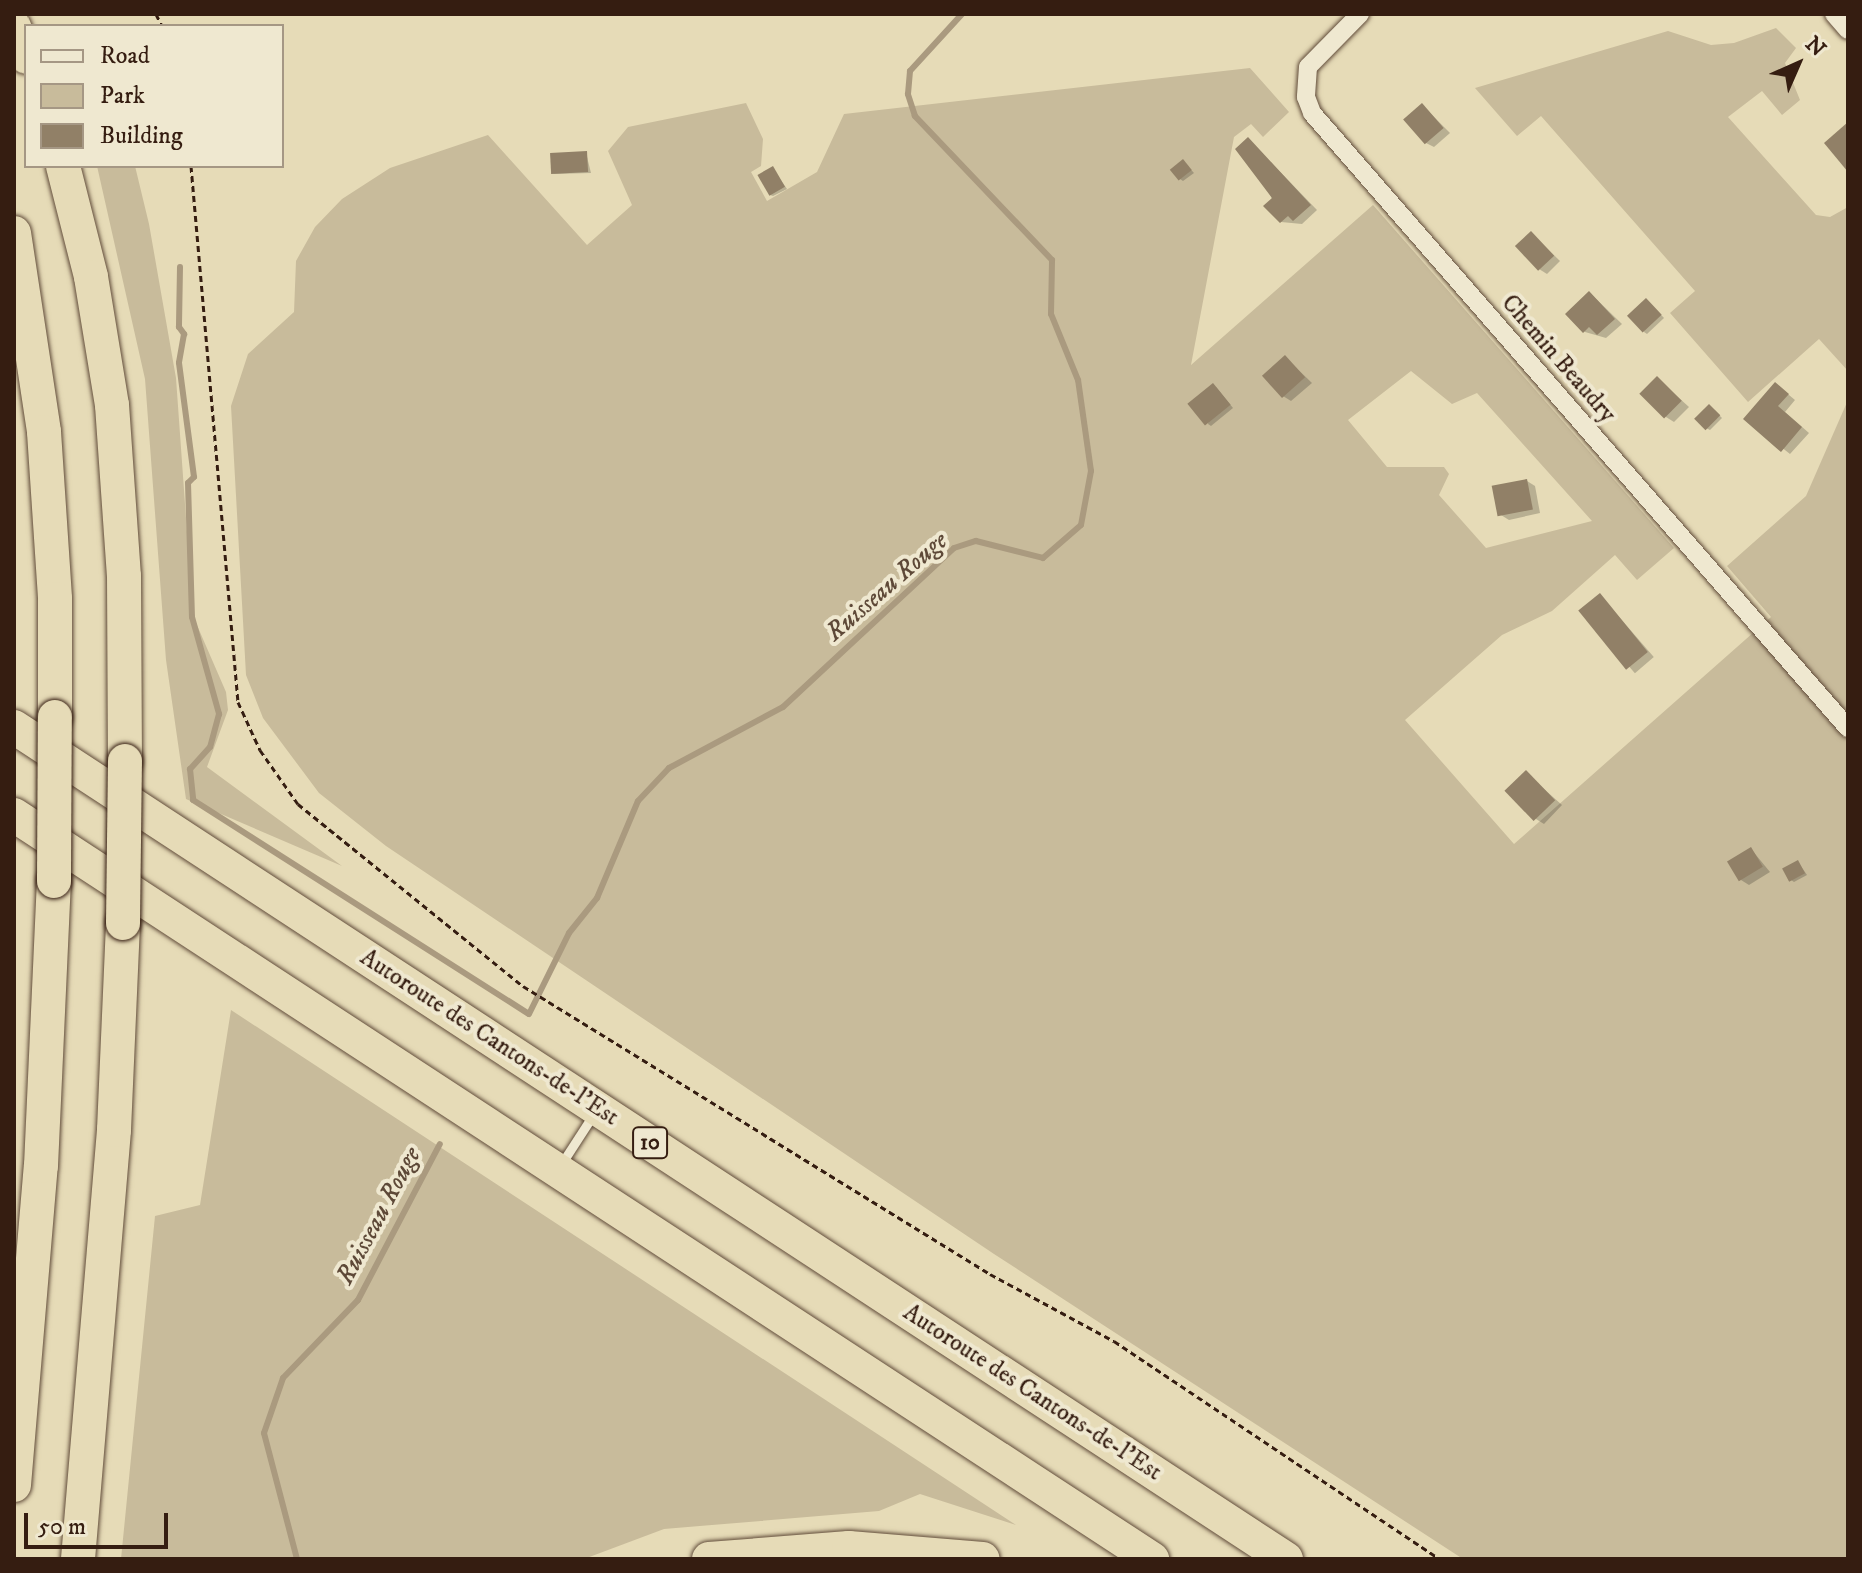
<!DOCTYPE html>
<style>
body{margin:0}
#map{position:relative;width:1862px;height:1573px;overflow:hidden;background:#e6dbb7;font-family:"IM FELL DW Pica",serif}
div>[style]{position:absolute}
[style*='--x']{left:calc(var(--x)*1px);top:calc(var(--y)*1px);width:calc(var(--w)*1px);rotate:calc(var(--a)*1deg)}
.green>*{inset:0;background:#c8bb9b}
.shadow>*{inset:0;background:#0003;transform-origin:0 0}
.stream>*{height:6px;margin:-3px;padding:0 3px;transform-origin:3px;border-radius:3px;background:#aa9a7f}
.building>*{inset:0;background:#918067;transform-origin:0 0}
.path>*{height:3px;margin-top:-1.5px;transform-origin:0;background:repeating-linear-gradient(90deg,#351d11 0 6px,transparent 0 10px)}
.roads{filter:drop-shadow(0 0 2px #614c3a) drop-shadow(0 0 2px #614c3a)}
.lane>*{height:9px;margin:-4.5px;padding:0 4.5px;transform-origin:4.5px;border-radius:4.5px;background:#efe8d0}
.street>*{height:18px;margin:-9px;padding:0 9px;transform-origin:9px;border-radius:9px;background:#efe8d0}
.highway>*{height:34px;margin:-17px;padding:0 17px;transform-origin:17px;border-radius:17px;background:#e6dbb7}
.bridges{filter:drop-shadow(0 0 2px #351d11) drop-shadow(0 0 2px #351d11)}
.highway-bridge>*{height:34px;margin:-17px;padding:0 17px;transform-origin:17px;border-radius:17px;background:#e6dbb7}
span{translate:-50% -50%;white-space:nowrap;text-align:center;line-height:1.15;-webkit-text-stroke:8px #efe8d0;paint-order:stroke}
.shield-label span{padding:2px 6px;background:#efe8d0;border:2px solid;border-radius:6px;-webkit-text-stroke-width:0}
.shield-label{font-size:22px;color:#351d11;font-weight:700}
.street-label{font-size:24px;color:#351d11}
.water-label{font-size:26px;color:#5e4938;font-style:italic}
.frame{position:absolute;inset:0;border:16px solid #351d11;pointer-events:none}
.legend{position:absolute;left:24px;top:24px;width:260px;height:144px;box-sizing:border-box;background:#efe8d0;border:2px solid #a59784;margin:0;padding:10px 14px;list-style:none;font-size:24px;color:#351d11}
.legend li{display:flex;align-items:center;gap:16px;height:40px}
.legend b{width:40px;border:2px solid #a59784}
.north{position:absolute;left:1758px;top:24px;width:80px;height:80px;-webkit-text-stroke:6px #efe8d0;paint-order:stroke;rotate:45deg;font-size:22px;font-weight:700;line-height:32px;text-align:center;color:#351d11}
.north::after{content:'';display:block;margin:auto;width:28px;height:36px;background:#351d11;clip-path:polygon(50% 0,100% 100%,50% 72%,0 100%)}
.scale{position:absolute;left:24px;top:1513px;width:144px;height:36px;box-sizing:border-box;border:4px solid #351d11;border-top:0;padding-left:10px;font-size:24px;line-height:28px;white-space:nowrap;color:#351d11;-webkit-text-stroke:6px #efe8d0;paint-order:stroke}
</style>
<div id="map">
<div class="green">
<div style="clip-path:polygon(1776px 28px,1796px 48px,1785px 63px,1800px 100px,1782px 115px,1762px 91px,1728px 117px,1816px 215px,1830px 217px,1848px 207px,1848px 371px,1819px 339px,1748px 402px,1670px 313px,1695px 291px,1541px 116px,1517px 136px,1475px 88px,1668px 31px,1711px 45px,1734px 43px)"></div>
<div style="clip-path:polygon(evenodd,1250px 68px,1289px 112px,1263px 137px,1251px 124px,1234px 137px,1191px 365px,1373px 205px,1674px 548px,1637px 580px,1615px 555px,1552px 611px,1502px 635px,1405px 720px,1514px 844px,1771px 617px,1727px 566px,1806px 496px,1848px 400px,1848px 1559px,1463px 1559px,994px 1254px,386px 846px,319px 793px,263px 718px,246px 675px,231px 406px,248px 354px,294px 312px,296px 261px,315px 227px,342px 199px,390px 168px,488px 135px,587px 245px,632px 205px,608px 151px,628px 127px,746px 103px,763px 139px,761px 166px,751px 172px,767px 201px,817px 172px,844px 114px,1250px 68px,1411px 371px,1452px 404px,1477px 393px,1592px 521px,1486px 548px,1439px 495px,1449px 474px,1444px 467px,1387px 467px,1348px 420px,1411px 371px)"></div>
<div style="clip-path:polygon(97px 166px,135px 166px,149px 224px,176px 378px,193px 616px,226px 692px,228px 710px,207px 767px,342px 866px,186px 799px,166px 660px,145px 379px)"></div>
<div style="clip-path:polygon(231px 1010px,1016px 1525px,920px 1494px,879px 1511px,664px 1529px,584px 1559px,121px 1559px,155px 1216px,200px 1205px)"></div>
</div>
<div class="shadow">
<div style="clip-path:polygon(1422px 105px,1450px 133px,1434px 147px,1426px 143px)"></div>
<div style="clip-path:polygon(1249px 140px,1317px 210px,1302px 224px,1281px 222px)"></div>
<div style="clip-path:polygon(586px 153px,591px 173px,553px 174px)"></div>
<div style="clip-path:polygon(1183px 161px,1194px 173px,1183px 181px,1180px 179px)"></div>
<div style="clip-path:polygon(773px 169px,787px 189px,773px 196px,770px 195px)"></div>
<div style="clip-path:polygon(1531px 233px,1560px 261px,1547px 274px,1539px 269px)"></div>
<div style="clip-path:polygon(1590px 293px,1622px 324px,1606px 338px,1585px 332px,1568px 314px)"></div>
<div style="clip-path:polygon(1649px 302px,1664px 318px,1647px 334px,1644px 332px)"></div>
<div style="clip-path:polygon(1285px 357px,1312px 383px,1291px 401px,1283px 396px)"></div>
<div style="clip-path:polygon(1658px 379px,1689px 407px,1674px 422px,1666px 417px)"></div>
<div style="clip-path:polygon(1216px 387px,1233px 408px,1211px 426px,1208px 424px)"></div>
<div style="clip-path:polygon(1783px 390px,1795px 400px,1785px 412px,1809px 433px,1790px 454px,1746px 419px)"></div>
<div style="clip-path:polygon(1712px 408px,1722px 418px,1710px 430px,1706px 428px)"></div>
<div style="clip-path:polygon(1527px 481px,1535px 486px,1540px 513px,1509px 520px,1501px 515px)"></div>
<div style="left:1600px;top:595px;width:82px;height:25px;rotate:49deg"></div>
<div style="clip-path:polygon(1526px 773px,1562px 805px,1544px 824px,1536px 819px)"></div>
<div style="clip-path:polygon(1751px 849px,1770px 872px,1749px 885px,1741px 880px)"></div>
<div style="clip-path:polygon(1798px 862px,1807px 875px,1794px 882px,1791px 880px)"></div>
</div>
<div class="stream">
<div style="--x:180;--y:267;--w:60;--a:91"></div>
<div style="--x:179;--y:327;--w:9;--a:54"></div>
<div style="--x:184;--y:334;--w:29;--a:100"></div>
<div style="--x:179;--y:363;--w:115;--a:82.5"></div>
<div style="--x:194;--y:477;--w:8;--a:135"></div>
<div style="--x:188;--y:483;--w:134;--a:88.3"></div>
<div style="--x:192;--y:617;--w:101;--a:74.4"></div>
<div style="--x:219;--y:714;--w:34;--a:105"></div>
<div style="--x:210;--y:747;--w:30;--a:132"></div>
<div style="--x:190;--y:769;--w:31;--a:84"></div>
<div style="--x:193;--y:800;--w:398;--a:32.5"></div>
<div style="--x:529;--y:1014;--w:90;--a:-63.7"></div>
<div style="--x:569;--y:933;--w:45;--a:-51.3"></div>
<div style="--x:597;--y:898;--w:105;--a:-67.1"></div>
<div style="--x:638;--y:801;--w:45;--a:-46.8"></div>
<div style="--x:669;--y:768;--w:129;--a:-28.2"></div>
<div style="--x:783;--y:707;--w:233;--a:-42.9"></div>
<div style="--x:954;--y:548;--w:23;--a:-18"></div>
<div style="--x:976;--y:541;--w:69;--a:14.2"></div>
<div style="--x:1043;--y:558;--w:50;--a:-41"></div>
<div style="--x:1081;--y:525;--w:55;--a:-79.5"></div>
<div style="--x:1091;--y:471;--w:92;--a:-98.1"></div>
<div style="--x:1078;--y:380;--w:71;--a:-112.2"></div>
<div style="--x:1051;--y:314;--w:54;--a:-88.9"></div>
<div style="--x:1052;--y:260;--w:199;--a:-133.6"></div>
<div style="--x:915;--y:116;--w:23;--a:-108"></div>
<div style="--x:908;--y:94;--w:23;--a:-85"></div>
<div style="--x:910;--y:71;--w:77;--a:-47.6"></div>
<div style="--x:297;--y:1559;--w:130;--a:-104.7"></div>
<div style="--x:264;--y:1433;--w:58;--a:-70.9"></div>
<div style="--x:283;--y:1378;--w:108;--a:-46.1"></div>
<div style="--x:358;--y:1300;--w:176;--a:-62.3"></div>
</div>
<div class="building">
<div style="left:1422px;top:103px;width:33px;height:25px;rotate:49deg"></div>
<div style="clip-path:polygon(1848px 122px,1848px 172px,1824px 143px)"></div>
<div style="clip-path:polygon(1248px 137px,1311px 205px,1293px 221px,1288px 216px,1280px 223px,1263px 206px,1272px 198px,1235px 149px)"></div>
<div style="left:587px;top:151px;width:21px;height:37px;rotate:87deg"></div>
<div style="left:1183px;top:159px;width:14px;height:17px;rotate:51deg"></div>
<div style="left:773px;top:166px;width:24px;height:18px;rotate:60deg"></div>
<div style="left:1531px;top:231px;width:34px;height:22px;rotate:47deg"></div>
<div style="clip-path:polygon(1589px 291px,1615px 319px,1597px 335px,1589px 327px,1583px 333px,1565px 314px)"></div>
<div style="left:1646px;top:298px;width:23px;height:26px;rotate:47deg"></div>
<div style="left:1285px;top:355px;width:30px;height:31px;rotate:48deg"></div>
<div style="left:1657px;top:376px;width:35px;height:25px;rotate:45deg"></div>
<div style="clip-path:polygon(1775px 382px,1789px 394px,1778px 406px,1802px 427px,1781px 452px,1743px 419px)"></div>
<div style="left:1213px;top:383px;width:28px;height:33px;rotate:51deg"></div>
<div style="left:1709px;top:404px;width:16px;height:21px;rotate:45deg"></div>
<div style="left:1527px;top:479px;width:31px;height:36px;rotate:79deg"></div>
<div style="left:1600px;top:593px;width:76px;height:28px;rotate:51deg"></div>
<div style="left:1526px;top:770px;width:42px;height:30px;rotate:46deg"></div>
<div style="left:1751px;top:847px;width:23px;height:28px;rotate:59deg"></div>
<div style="left:1798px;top:860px;width:15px;height:18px;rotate:62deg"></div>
</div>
<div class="path">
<div style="--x:156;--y:14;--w:13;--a:63"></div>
<div style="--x:191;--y:166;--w:538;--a:84.99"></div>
<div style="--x:238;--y:702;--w:53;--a:65.4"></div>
<div style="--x:260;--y:750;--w:66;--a:54.9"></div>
<div style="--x:298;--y:804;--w:289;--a:39"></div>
<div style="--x:523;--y:986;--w:549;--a:31.66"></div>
<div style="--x:990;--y:1274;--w:141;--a:28.4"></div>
<div style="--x:1114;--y:1341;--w:392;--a:33.8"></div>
</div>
<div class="roads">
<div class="lane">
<div style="--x:560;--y:1166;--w:61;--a:-57.1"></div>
</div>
<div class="street">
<div style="--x:1360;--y:14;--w:74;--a:134.5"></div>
<div style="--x:1308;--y:67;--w:30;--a:94"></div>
<div style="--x:1306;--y:97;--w:17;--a:69"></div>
<div style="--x:1312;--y:113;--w:816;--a:48.93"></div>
<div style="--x:1834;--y:14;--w:21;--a:49"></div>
</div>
<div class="highway">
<div style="--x:14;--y:27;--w:32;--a:68"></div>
<div style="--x:63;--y:166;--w:114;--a:75.8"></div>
<div style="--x:91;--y:277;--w:130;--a:80.7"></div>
<div style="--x:112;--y:405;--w:171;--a:86"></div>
<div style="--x:124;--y:576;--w:185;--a:89.7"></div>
<div style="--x:14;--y:233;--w:201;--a:81.4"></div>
<div style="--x:44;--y:432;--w:167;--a:86.2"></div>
<div style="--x:55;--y:599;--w:118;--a:90"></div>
<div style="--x:14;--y:727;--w:1520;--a:33.19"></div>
<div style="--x:14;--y:815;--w:1360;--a:33.18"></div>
<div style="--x:14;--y:1485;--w:320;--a:-85.2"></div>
<div style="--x:41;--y:1166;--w:285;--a:-87.4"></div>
<div style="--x:78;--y:1559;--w:431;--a:-85.2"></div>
<div style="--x:114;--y:1130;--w:207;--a:-87.5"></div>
<div style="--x:709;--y:1559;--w:140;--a:-4.5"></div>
<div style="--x:849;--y:1548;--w:134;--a:4.7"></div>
</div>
</div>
<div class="bridges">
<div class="highway-bridge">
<div style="--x:54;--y:881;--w:164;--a:-89.7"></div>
<div style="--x:123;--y:923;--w:162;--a:-89.3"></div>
</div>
</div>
<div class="shield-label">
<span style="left:650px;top:1143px">10</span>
</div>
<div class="street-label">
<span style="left:1558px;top:359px;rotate:49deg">Chemin Beaudry</span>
<span style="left:489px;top:1038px;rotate:33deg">Autoroute des Cantons-de-l'Est</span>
<span style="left:1032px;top:1393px;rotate:33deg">Autoroute des Cantons-de-l'Est</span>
</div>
<div class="water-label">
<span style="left:887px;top:587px;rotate:-41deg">Ruisseau Rouge</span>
<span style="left:379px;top:1216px;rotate:-62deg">Ruisseau Rouge</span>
</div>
<div class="frame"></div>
<ul class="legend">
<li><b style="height:10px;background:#efe8d0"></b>Road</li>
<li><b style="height:22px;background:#c8bb9b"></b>Park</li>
<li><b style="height:22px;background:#918067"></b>Building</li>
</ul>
<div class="north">N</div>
<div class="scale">50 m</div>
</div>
